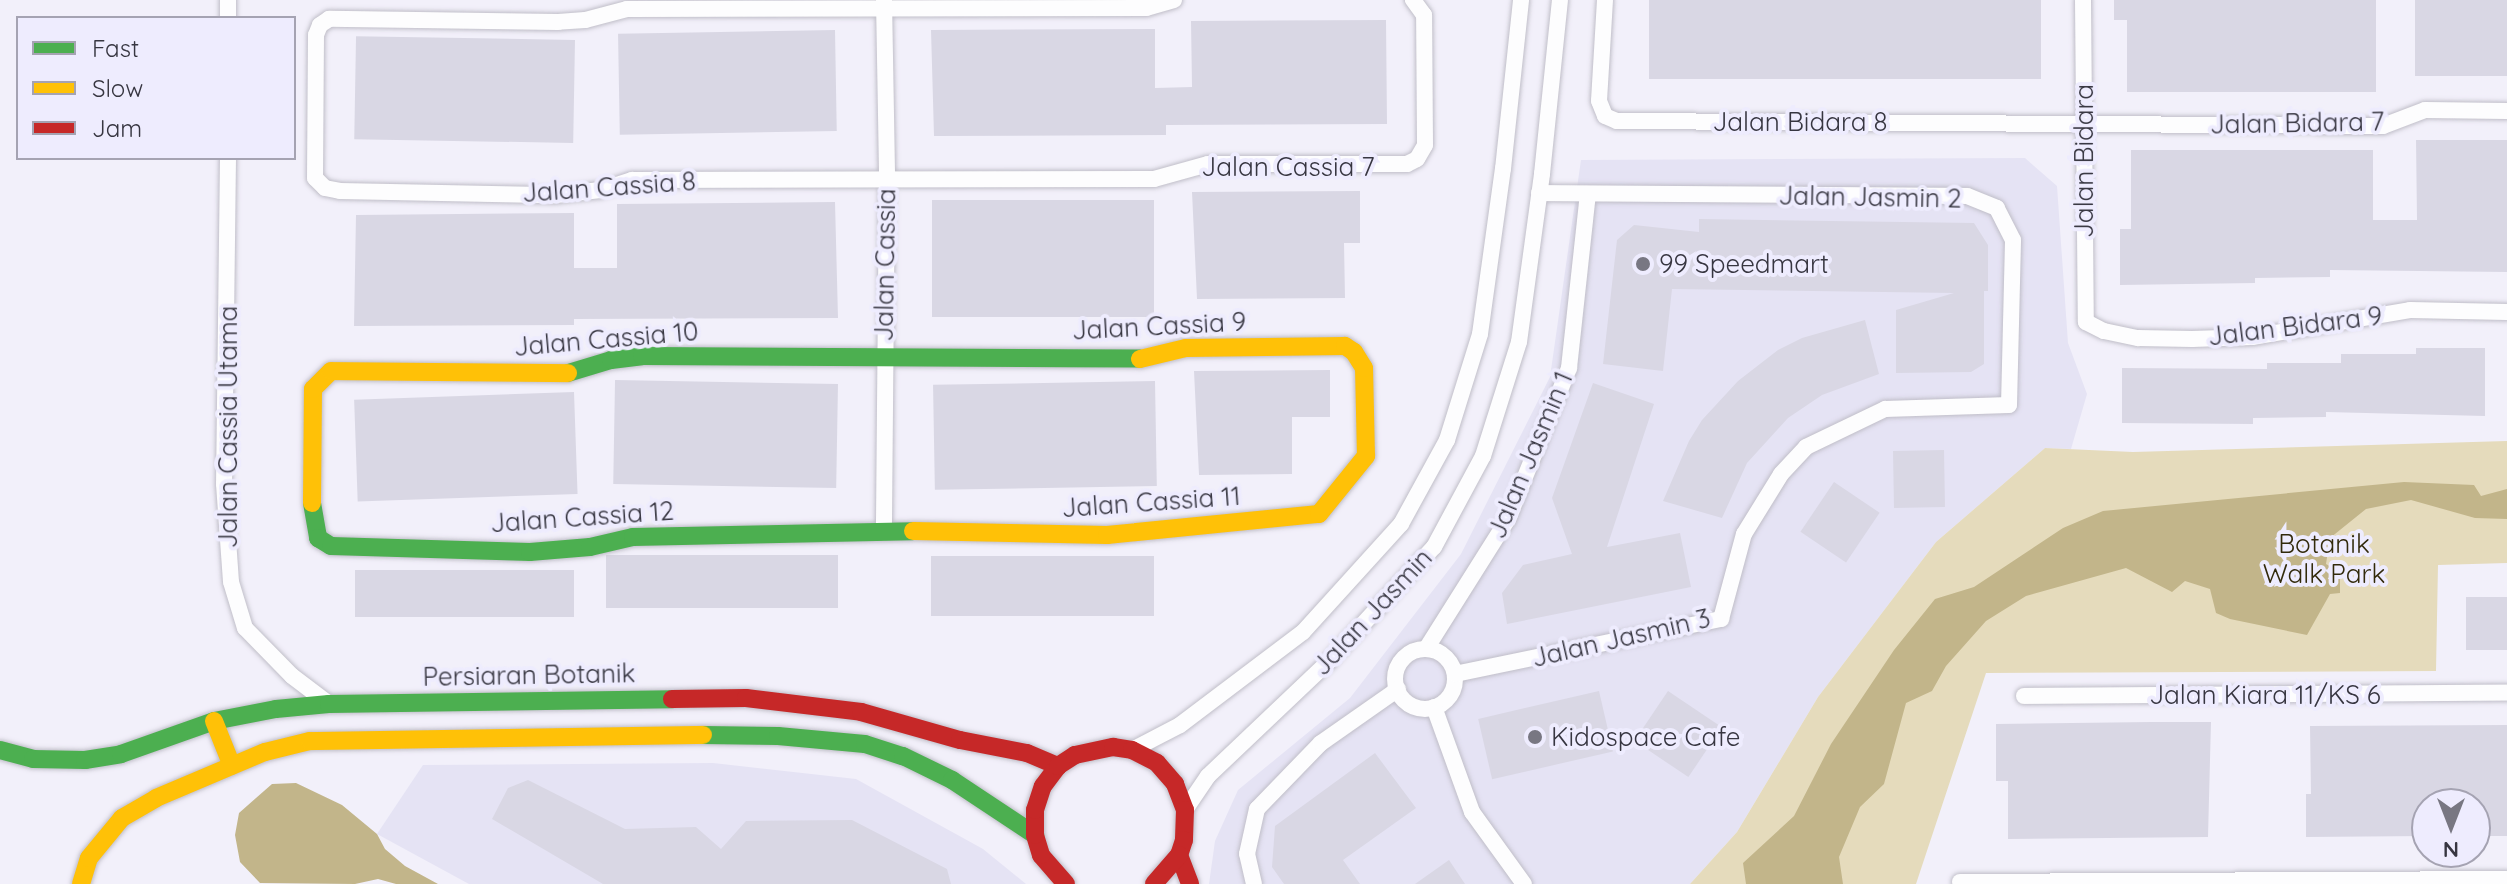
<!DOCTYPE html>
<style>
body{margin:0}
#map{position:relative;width:2507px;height:884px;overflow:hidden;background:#f2f0fa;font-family:Quicksand,sans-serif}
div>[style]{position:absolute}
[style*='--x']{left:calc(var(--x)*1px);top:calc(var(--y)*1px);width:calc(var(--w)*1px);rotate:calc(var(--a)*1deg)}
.built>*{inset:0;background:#e5e3f4}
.green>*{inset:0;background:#e5dbbc}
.water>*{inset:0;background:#c2b58a}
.building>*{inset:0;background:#d9d7e4;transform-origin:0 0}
.roads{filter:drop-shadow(0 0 2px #c0bec8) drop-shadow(0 0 2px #c0bec8)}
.street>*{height:16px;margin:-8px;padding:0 8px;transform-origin:8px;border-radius:8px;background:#fdfdfe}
.street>.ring{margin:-8px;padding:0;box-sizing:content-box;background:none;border:16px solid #fdfdfe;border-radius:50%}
.fast>*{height:18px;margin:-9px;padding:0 9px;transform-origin:9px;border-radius:9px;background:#4caf50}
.slow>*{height:18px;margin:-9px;padding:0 9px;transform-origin:9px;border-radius:9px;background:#ffc107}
.jam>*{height:18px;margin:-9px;padding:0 9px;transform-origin:9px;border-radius:9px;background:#c62828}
.dots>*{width:22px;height:22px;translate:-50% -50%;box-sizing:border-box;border:4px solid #eeecfe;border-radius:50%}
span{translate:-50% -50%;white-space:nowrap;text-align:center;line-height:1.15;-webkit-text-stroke:8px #eeecfe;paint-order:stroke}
.street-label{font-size:26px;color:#373641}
.poi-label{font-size:26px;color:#373641}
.left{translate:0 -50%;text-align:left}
.park-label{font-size:26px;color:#322a0b}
.legend{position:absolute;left:16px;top:16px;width:280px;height:144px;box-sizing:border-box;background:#eeecfe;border:2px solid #a5a3b2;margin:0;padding:10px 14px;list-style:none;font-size:24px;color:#373641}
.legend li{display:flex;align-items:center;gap:16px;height:40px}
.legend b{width:40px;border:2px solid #a5a3b2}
.north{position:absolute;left:2411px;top:788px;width:80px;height:80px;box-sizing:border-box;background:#eeecfe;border:2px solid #a5a3b2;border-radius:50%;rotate:180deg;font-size:22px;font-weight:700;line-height:32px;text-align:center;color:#373641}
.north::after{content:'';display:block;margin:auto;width:28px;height:36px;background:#787782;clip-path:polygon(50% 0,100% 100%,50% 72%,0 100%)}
</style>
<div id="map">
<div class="built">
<div style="clip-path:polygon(2025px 158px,2057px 186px,2068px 343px,2087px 394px,2071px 449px,2045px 448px,1936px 542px,1818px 697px,1737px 832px,1690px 884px,1209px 884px,1215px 841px,1238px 790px,1350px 698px,1461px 554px,1550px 377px,1581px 160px)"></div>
<div style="clip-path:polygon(713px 763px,856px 779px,983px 849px,1026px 884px,469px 884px,377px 834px,423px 765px)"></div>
</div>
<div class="green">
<div style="clip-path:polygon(2507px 441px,2507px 563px,2438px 565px,2436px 671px,1986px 673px,1916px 884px,1690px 884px,1737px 832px,1818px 697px,1936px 542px,2045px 448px,2133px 452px)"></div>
</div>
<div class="water">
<div style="clip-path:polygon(2404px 482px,2474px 485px,2481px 496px,2507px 489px,2507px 519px,2475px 518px,2411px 500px,2366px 509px,2330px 538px,2326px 564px,2340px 572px,2340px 593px,2330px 594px,2307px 635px,2230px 619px,2216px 613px,2210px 589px,2185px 581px,2172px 592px,2126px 568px,2026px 596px,1986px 621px,1946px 666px,1932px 691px,1906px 703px,1884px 784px,1860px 807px,1839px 857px,1843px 884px,1746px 884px,1743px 863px,1794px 816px,1831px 744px,1894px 650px,1935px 599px,1974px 587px,2063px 528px,2103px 511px)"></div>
<div style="clip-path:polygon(296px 783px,342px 805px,377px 834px,385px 849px,405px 866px,438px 884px,396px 884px,378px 879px,355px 884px,260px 883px,240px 862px,235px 835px,239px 813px,272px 784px)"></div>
</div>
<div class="building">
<div style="left:1649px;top:0;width:392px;height:79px"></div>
<div style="clip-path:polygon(2114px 0,2376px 0,2376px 92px,2127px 92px,2127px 20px,2114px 20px)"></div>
<div style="left:2415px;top:0;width:92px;height:76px"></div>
<div style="clip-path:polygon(1386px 20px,1387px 124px,1166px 125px,1166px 135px,934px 136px,931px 30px,1155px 29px,1155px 88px,1192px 87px,1191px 21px)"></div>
<div style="left:835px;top:30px;width:101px;height:217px;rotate:89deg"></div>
<div style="left:575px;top:40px;width:103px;height:219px;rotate:91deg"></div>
<div style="clip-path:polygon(2416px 140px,2507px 140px,2507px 272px,2330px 270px,2330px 277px,2255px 278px,2255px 283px,2120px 285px,2120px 229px,2131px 229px,2131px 150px,2373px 150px,2373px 220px,2417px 220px)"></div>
<div style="clip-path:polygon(1360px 191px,1360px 243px,1344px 243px,1345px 298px,1197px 299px,1192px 192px)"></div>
<div style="left:1154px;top:200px;width:117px;height:222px;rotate:90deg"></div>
<div style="clip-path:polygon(835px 202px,838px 318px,574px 319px,574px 325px,354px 326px,356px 215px,574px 213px,574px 268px,617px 268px,617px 204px)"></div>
<div style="clip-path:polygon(1699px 219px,1974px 223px,1988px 245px,1988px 291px,1984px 291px,1984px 364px,1971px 372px,1896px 373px,1896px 310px,1954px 293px,1672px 289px,1663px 371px,1603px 364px,1617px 240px,1634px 225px,1699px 232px)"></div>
<div style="clip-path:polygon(1865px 320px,1879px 374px,1822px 395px,1788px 418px,1747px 463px,1722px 518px,1663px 501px,1689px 441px,1702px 420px,1738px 381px,1778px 350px,1802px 338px)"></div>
<div style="clip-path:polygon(2416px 348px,2485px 348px,2485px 416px,2326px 412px,2326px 417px,2253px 418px,2253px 424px,2122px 423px,2122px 368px,2267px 369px,2267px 363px,2341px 363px,2341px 354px,2416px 354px)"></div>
<div style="clip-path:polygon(1330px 370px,1330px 417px,1292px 417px,1292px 474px,1199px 475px,1194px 371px)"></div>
<div style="left:1155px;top:381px;width:105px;height:222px;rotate:89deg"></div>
<div style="clip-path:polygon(1593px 383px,1654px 404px,1607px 547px,1680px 533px,1691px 587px,1507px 624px,1502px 593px,1523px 565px,1572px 554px,1552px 498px)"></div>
<div style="left:838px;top:384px;width:104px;height:223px;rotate:91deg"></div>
<div style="left:574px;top:392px;width:102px;height:220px;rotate:88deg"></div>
<div style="left:1944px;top:450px;width:57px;height:51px;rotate:89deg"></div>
<div style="left:1834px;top:482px;width:55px;height:60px;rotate:34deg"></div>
<div style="left:838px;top:555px;width:53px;height:232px;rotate:90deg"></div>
<div style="left:1154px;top:556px;width:60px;height:223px;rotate:90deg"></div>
<div style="left:574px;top:570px;width:47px;height:219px;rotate:90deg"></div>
<div style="left:2466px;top:597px;width:41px;height:53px"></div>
<div style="left:1599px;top:691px;width:62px;height:124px;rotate:77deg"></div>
<div style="left:1668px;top:691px;width:65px;height:60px;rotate:34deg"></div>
<div style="clip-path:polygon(2151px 722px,2211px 722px,2208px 837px,2008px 839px,2008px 781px,1996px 781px,1996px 724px)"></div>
<div style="clip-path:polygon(2507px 725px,2507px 836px,2475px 836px,2475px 804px,2427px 804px,2427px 836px,2306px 837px,2306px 794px,2311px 794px,2310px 726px)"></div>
<div style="clip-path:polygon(1375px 753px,1416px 808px,1343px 860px,1360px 884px,1284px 884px,1272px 867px,1275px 826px)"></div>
<div style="clip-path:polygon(528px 780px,625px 829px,696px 827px,721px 849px,746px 821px,852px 820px,947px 869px,951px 884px,603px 884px,492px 819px,508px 788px)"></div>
<div style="clip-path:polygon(1449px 860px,1465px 884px,1415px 884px)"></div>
</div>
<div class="roads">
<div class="street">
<div style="--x:884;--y:0;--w:178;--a:89"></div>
<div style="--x:887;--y:178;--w:352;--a:90.5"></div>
<div style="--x:1174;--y:0;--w:29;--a:164"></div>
<div style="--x:1146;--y:8;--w:519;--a:179.89"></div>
<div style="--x:627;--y:9;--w:43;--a:165.3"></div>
<div style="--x:585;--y:20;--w:27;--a:176"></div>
<div style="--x:558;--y:22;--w:229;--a:-179.2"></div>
<div style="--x:329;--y:19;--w:11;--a:146"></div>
<div style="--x:320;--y:25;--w:11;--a:112"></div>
<div style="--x:316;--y:35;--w:143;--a:90.4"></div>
<div style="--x:315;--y:178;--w:14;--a:45"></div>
<div style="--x:325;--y:188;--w:15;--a:11"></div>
<div style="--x:340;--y:191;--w:215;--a:1.1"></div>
<div style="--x:555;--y:195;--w:46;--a:-6.2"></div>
<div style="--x:601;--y:190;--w:33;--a:-18"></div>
<div style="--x:632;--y:180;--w:522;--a:-0.11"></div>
<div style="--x:1154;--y:179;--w:56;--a:-15.5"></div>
<div style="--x:1208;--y:164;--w:199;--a:0"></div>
<div style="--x:1407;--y:164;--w:11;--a:-27"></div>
<div style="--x:1417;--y:159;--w:16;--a:-60"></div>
<div style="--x:1425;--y:145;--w:130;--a:-90.4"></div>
<div style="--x:1424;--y:15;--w:19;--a:-126"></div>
<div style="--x:1605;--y:0;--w:101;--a:93.4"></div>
<div style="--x:1599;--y:101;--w:16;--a:68"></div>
<div style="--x:1605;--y:116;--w:13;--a:23"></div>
<div style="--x:1617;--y:121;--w:766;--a:0.37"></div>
<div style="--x:2383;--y:126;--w:45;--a:-20.9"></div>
<div style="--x:2425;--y:110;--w:82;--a:0.7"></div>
<div style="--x:2083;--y:0;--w:322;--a:89.5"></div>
<div style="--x:2086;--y:322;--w:20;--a:27"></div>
<div style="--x:2104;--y:331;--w:35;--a:12"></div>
<div style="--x:2138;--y:338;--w:54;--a:1.1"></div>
<div style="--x:2192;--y:339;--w:60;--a:-1.9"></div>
<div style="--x:2252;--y:337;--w:160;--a:-9.7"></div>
<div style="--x:2410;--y:310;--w:97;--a:1.2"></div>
<div style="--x:228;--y:18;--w:18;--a:-90"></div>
<div style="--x:228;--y:158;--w:326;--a:90.7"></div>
<div style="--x:224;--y:484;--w:98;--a:85.9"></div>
<div style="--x:231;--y:582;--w:48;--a:73.1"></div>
<div style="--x:245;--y:628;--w:67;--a:45.6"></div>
<div style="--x:292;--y:676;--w:46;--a:37.1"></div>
<div style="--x:1426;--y:649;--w:154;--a:-57.8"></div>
<div style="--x:1508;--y:519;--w:163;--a:-68"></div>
<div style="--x:1569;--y:368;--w:175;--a:-83.8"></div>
<div class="ring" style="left:1395px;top:649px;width:44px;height:44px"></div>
<div style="--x:1455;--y:674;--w:272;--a:-11.7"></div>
<div style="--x:1721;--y:619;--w:88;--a:-74.9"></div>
<div style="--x:1744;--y:534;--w:70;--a:-58.3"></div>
<div style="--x:1781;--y:474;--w:37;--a:-47"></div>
<div style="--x:1806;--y:447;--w:88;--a:-25.7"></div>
<div style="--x:1885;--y:409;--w:124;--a:-1.8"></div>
<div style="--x:2009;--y:405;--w:165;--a:-88.6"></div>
<div style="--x:2013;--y:240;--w:36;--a:-117"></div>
<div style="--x:1997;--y:208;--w:32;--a:-158"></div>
<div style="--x:1967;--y:196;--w:428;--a:-179.6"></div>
<div style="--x:2024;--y:696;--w:483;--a:-0.4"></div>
<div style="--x:1434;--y:707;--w:112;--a:70.1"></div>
<div style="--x:1472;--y:812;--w:89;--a:54.2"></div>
<div style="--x:1132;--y:750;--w:54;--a:-27.5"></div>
<div style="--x:1180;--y:725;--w:154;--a:-37.1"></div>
<div style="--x:1303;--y:632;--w:146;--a:-47.8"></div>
<div style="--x:1401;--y:524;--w:96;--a:-61.3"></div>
<div style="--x:1447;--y:440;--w:111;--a:-72.7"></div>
<div style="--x:1480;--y:334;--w:167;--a:-82.1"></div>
<div style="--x:1503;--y:169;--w:170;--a:-83.9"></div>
<div style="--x:1185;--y:810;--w:41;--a:-55.9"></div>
<div style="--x:1208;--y:776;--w:167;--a:-43.5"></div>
<div style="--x:1329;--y:661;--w:155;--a:-47.4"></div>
<div style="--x:1434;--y:547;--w:103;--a:-61.7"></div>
<div style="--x:1483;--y:456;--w:120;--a:-72.5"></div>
<div style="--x:1519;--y:342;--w:170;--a:-82.2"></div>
<div style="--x:1542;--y:174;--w:175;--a:-84.1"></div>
<div style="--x:1960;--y:882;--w:547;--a:-0.31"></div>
<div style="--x:1254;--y:884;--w:31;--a:-103"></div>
<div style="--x:1247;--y:854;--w:46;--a:-77.5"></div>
<div style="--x:1257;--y:809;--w:92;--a:-45.9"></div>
<div style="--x:1321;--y:743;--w:94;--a:-35"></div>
</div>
<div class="fast">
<div style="--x:568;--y:373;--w:45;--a:-16.8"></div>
<div style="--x:611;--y:360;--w:31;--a:-7"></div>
<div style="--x:642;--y:356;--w:498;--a:0.3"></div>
<div style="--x:312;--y:503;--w:36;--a:80"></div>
<div style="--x:318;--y:538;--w:15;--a:32"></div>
<div style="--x:331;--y:546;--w:199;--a:1.7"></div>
<div style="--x:530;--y:552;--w:60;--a:-4.8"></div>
<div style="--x:590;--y:547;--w:44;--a:-13.1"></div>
<div style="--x:633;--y:537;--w:280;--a:-1.2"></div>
<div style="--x:703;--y:735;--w:75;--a:0.8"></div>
<div style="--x:778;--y:736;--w:87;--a:5.3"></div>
<div style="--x:865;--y:744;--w:40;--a:18"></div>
<div style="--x:903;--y:756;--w:55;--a:26.1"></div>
<div style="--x:952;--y:780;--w:100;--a:33.5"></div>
<div style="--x:0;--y:750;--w:34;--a:15"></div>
<div style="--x:33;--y:759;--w:52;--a:1.1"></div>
<div style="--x:85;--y:760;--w:36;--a:-9"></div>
<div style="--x:121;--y:754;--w:99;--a:-19.5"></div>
<div style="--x:214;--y:721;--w:63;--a:-11"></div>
<div style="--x:276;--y:709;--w:53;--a:-5.4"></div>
<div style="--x:329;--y:704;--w:343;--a:-0.8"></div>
</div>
<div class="slow">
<div style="--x:1140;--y:359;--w:47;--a:-13.4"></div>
<div style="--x:1186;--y:348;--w:159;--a:-0.7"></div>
<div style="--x:312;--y:503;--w:114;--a:-89.5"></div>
<div style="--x:313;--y:389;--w:25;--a:-45"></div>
<div style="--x:331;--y:371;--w:237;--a:0.5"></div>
<div style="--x:913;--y:531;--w:194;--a:1.2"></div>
<div style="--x:1107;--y:535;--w:213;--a:-5.7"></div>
<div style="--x:1319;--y:514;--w:75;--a:-51"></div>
<div style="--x:1366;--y:456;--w:88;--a:-91.3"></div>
<div style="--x:1364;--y:368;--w:19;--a:-122"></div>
<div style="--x:1354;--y:352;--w:11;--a:-146"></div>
<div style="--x:214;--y:721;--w:48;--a:68.2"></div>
<div style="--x:81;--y:884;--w:27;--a:-73"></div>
<div style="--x:89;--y:858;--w:52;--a:-50.5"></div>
<div style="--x:122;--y:818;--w:39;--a:-30"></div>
<div style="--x:156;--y:798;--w:118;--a:-22.9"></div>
<div style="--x:265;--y:752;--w:46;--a:-13.7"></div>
<div style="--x:310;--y:741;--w:393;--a:-0.9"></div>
</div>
<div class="jam">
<div style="--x:672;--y:699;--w:74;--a:-0.8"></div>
<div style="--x:746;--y:698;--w:116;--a:6.9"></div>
<div style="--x:861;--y:712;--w:103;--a:15.8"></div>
<div style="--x:960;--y:740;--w:68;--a:11"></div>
<div style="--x:1027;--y:753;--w:34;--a:23"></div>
<div style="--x:1179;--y:855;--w:31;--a:69"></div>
<div style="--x:1066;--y:884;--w:38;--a:-131"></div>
<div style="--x:1041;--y:855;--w:21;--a:-107"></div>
<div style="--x:1035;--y:835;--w:25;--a:-90"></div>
<div style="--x:1035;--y:810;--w:25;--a:-72"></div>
<div style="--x:1043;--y:786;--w:25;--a:-53"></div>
<div style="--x:1058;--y:766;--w:20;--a:-33"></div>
<div style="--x:1075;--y:755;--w:39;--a:-12"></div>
<div style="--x:1113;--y:747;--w:19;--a:9"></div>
<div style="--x:1132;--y:750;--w:28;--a:27"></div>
<div style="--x:1157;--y:763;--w:28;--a:49"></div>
<div style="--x:1175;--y:784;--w:28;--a:69"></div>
<div style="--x:1185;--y:810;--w:30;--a:92"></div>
<div style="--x:1184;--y:840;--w:16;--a:108"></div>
<div style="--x:1179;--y:855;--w:38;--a:131"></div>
</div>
</div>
<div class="dots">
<div style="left:1643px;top:264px;background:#787782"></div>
<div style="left:1535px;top:737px;background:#787782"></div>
</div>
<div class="street-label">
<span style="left:1800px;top:122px">Jalan Bidara 8</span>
<span style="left:2297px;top:123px;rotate:-1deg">Jalan Bidara 7</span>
<span style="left:2084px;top:161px;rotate:-90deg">Jalan Bidara</span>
<span style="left:1288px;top:167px">Jalan Cassia 7</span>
<span style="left:609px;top:187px;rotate:-4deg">Jalan Cassia 8</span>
<span style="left:1870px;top:197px;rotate:1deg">Jalan Jasmin 2</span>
<span style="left:885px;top:265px;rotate:-89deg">Jalan Cassia</span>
<span style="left:1159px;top:326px;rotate:-3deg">Jalan Cassia 9</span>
<span style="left:2295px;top:326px;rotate:-7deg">Jalan Bidara 9</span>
<span style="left:606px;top:339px;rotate:-5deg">Jalan Cassia 10</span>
<span style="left:228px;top:427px;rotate:-90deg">Jalan Cassia Utama</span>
<span style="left:1530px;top:455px;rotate:-67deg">Jalan Jasmin 1</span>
<span style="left:1151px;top:502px;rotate:-4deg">Jalan Cassia 11</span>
<span style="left:582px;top:517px;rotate:-4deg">Jalan Cassia 12</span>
<span style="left:1372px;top:612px;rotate:-47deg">Jalan Jasmin</span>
<span style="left:1621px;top:638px;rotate:-13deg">Jalan Jasmin 3</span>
<span style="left:529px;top:675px;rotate:-1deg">Persiaran Botanik</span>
<span style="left:2265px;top:695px">Jalan Kiara 11/KS 6</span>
</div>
<div class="poi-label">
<span class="left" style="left:1659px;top:264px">99 Speedmart</span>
<span class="left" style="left:1551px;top:737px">Kidospace Cafe</span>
</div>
<div class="park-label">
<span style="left:2324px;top:559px">Botanik<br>Walk Park</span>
</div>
<ul class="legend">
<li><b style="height:10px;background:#4caf50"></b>Fast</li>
<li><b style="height:10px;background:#ffc107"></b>Slow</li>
<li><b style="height:10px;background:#c62828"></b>Jam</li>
</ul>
<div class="north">N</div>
</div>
